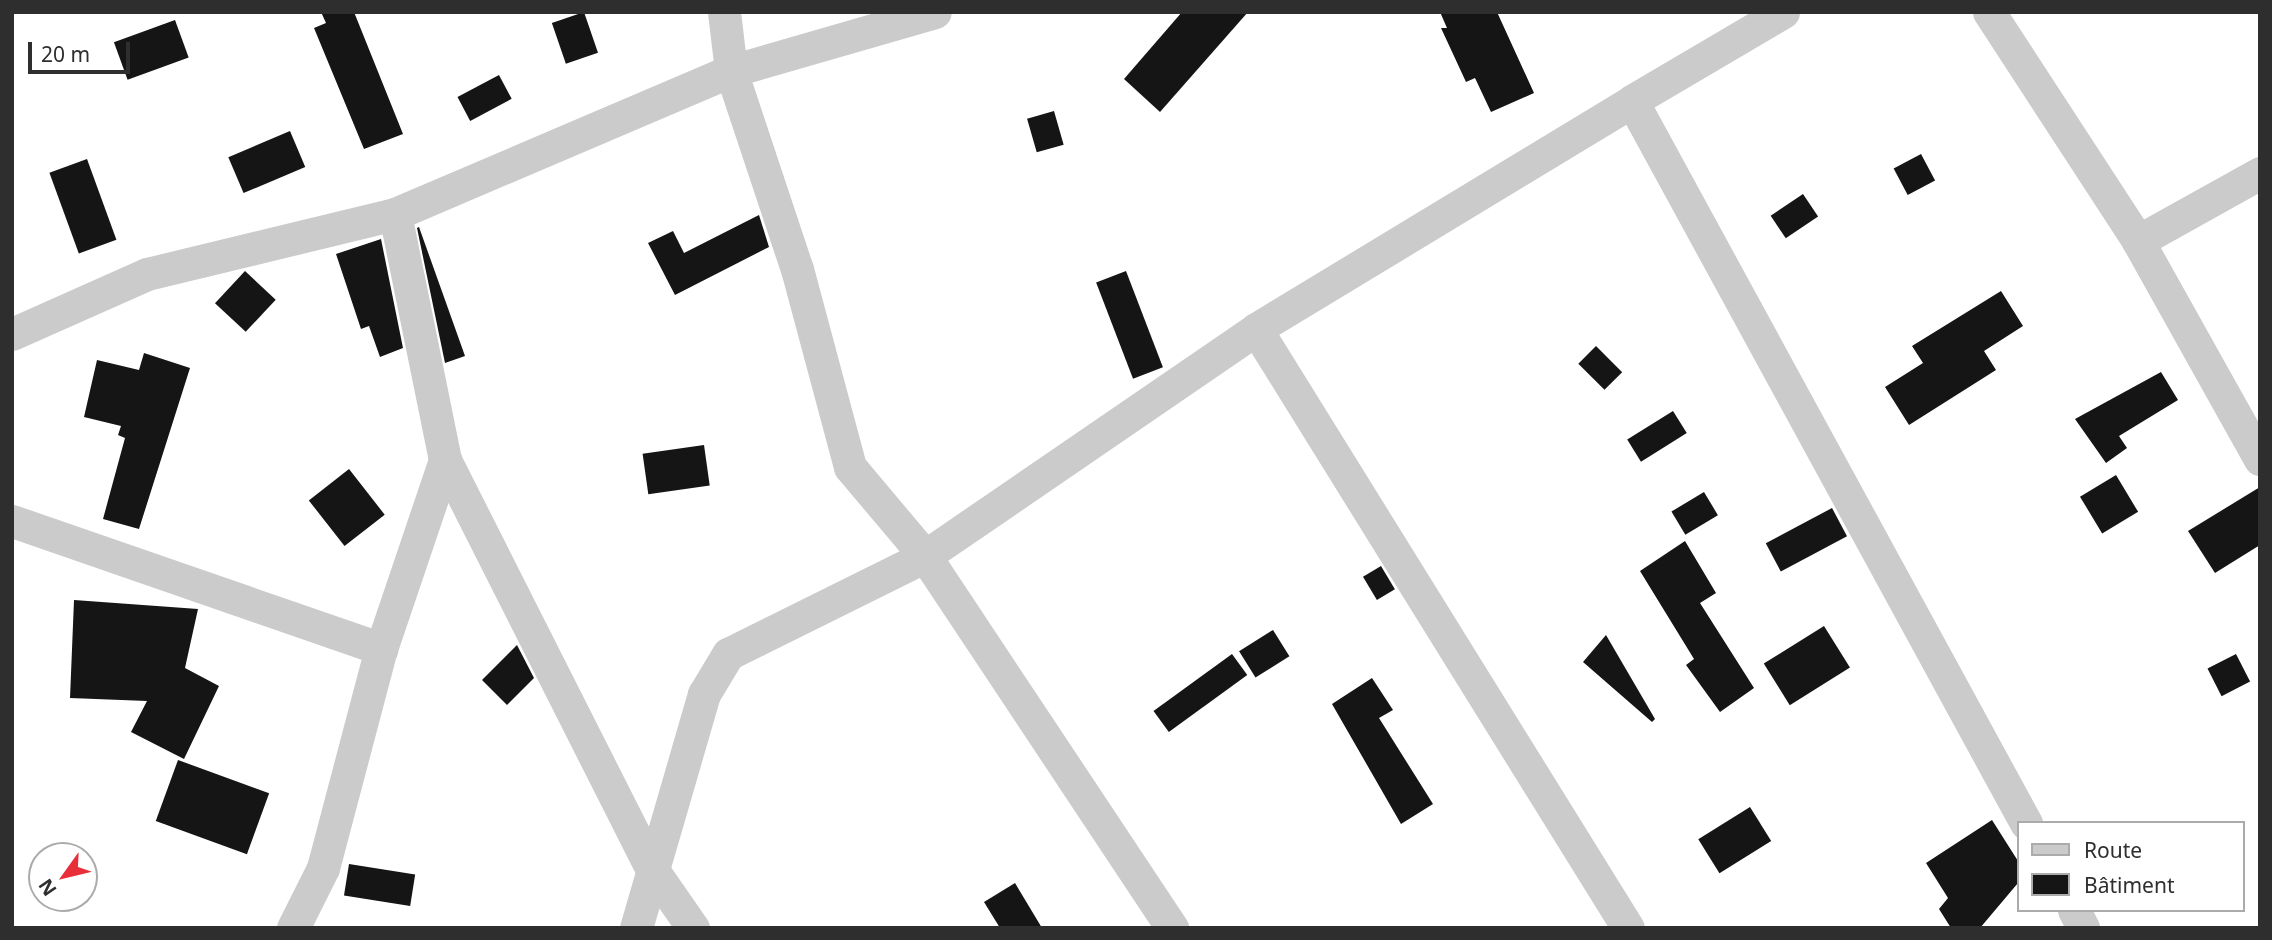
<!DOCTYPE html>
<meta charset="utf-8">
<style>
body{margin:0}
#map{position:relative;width:2272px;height:940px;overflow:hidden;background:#fff;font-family:"Noto Sans",sans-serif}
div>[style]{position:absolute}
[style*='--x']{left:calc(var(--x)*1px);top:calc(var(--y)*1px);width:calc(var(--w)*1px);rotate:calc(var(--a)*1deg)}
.building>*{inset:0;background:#151515;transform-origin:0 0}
.minor>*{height:33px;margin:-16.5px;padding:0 16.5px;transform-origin:16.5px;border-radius:16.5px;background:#cbcbcb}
span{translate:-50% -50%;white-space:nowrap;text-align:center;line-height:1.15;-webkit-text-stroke:7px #fff;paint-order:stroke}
.frame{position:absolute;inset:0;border:14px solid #2e2e2e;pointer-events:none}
.legend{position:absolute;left:2017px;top:821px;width:228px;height:91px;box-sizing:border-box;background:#fff;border:2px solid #ababab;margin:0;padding:9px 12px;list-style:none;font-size:21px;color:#2e2e2e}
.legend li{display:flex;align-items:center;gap:14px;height:35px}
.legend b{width:35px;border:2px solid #ababab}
.north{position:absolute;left:28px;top:842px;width:70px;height:70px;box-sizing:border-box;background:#fff;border:2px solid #ababab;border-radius:50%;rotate:236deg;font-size:19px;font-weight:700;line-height:28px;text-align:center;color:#2e2e2e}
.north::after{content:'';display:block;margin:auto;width:24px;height:32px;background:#e72e39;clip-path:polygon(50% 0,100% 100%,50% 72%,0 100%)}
.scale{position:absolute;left:28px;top:42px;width:102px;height:32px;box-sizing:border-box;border:4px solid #2e2e2e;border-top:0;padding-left:9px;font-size:21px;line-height:24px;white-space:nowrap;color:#2e2e2e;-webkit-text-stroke:5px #fff;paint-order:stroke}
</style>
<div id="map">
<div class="building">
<div style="clip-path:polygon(321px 12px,354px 12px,403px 134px,364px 149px,314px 28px,326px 23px)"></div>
<div style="left:584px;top:12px;width:43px;height:34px;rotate:71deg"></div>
<div style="clip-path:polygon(1182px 12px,1248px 12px,1160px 112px,1124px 79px)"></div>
<div style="clip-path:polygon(1440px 12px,1497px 12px,1534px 93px,1491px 112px,1475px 78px,1466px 82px,1441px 28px,1447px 28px)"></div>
<div style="left:175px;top:20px;width:40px;height:65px;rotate:70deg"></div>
<div style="left:499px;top:75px;width:27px;height:47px;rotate:62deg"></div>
<div style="left:1054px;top:111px;width:35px;height:28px;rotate:74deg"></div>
<div style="left:290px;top:131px;width:39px;height:67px;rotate:67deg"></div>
<div style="left:1921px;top:154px;width:30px;height:31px;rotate:62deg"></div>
<div style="left:87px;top:159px;width:86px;height:40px;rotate:70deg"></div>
<div style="left:1803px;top:194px;width:27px;height:39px;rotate:56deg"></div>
<div style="clip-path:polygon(759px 215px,769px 247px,675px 295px,648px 243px,673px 231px,684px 253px)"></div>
<div style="clip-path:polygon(419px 227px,465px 356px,445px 363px,417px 228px)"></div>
<div style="clip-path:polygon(381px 239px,403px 348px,380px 357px,369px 326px,361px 329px,336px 254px)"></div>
<div style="left:245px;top:271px;width:42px;height:44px;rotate:43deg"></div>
<div style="left:1126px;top:271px;width:103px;height:32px;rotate:69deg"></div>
<div style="clip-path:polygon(2001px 291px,2023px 326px,1984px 351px,1996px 370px,1909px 425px,1885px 387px,1923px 363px,1912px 346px)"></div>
<div style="left:1596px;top:346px;width:37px;height:25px;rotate:45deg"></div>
<div style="clip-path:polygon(144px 353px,190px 368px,139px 529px,103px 519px,125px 438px,118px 435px,121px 426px,84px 417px,97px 360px,139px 370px)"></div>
<div style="clip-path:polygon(2161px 372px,2178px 400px,2119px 436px,2127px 448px,2106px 463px,2075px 419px)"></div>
<div style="left:1673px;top:411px;width:26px;height:54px;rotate:58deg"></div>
<div style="left:704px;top:445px;width:41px;height:62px;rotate:82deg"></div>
<div style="left:349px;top:469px;width:58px;height:51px;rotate:52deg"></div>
<div style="left:2116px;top:475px;width:43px;height:42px;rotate:59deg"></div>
<div style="clip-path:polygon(2260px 487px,2260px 545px,2215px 573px,2188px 531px)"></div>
<div style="left:1704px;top:492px;width:27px;height:38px;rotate:59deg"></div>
<div style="left:1832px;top:508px;width:32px;height:75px;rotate:62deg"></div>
<div style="clip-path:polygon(1685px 541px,1716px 593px,1700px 603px,1754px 688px,1720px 712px,1686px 665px,1694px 659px,1640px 571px)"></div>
<div style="left:1381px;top:566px;width:27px;height:21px;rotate:59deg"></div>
<div style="clip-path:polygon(74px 600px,198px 609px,185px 668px,219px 686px,184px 759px,131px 732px,147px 701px,70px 698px)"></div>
<div style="left:1824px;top:626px;width:49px;height:71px;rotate:58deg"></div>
<div style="left:1273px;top:630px;width:31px;height:40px;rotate:58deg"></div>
<div style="clip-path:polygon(1606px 635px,1655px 719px,1652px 722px,1583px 662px)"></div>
<div style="clip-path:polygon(517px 645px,534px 678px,507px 705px,482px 680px)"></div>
<div style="left:1232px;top:654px;width:26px;height:97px;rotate:54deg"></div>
<div style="left:2236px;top:654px;width:31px;height:32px;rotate:63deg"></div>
<div style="clip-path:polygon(1372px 678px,1393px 710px,1379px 718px,1433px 804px,1401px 824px,1332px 704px)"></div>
<div style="left:178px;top:760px;width:97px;height:65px;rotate:20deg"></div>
<div style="left:1750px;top:807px;width:40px;height:61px;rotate:58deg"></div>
<div style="clip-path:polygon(1992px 820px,2018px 861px,2018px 883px,1980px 928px,1951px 928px,1939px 909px,1948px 898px,1926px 863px)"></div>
<div style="left:349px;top:864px;width:67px;height:32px;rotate:9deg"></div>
<div style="clip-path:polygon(1015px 883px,1042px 928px,1000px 928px,984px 902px)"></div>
</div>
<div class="minor">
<div style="--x:724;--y:12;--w:59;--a:83.2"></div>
<div style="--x:731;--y:71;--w:209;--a:71.6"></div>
<div style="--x:797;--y:269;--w:205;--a:75"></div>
<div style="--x:850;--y:467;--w:116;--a:49.9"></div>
<div style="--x:925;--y:556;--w:447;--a:56.4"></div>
<div style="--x:1783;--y:12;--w:175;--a:149.5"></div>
<div style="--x:1632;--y:101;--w:823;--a:61.38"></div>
<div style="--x:1989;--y:12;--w:273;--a:56.9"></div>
<div style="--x:2138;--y:241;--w:250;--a:60.8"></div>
<div style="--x:395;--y:214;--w:251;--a:78.5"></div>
<div style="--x:445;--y:460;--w:458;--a:63.2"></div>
<div style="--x:652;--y:869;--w:72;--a:55.2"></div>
<div style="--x:2138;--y:241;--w:140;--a:-29.1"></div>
<div style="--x:1256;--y:329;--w:705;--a:58.16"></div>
<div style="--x:12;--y:334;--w:148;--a:-24"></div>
<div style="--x:147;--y:274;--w:255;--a:-13.6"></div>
<div style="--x:395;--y:214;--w:365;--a:-23.1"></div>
<div style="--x:731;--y:71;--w:212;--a:-16.1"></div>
<div style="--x:12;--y:521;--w:391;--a:19.1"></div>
<div style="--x:2074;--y:910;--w:20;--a:63"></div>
<div style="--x:293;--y:928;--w:67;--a:-63.4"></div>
<div style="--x:323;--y:868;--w:227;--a:-75.2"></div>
<div style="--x:381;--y:649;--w:200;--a:-71.3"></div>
<div style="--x:636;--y:928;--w:244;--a:-73.8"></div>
<div style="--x:704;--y:694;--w:47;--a:-59"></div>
<div style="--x:728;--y:654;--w:220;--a:-26.4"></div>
<div style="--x:925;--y:556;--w:401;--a:-34.4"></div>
<div style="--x:1256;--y:329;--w:440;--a:-31.2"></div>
</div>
<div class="frame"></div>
<ul class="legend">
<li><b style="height:9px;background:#cbcbcb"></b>Route</li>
<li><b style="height:19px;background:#151515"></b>Bâtiment</li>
</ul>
<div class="north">N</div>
<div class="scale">20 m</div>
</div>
